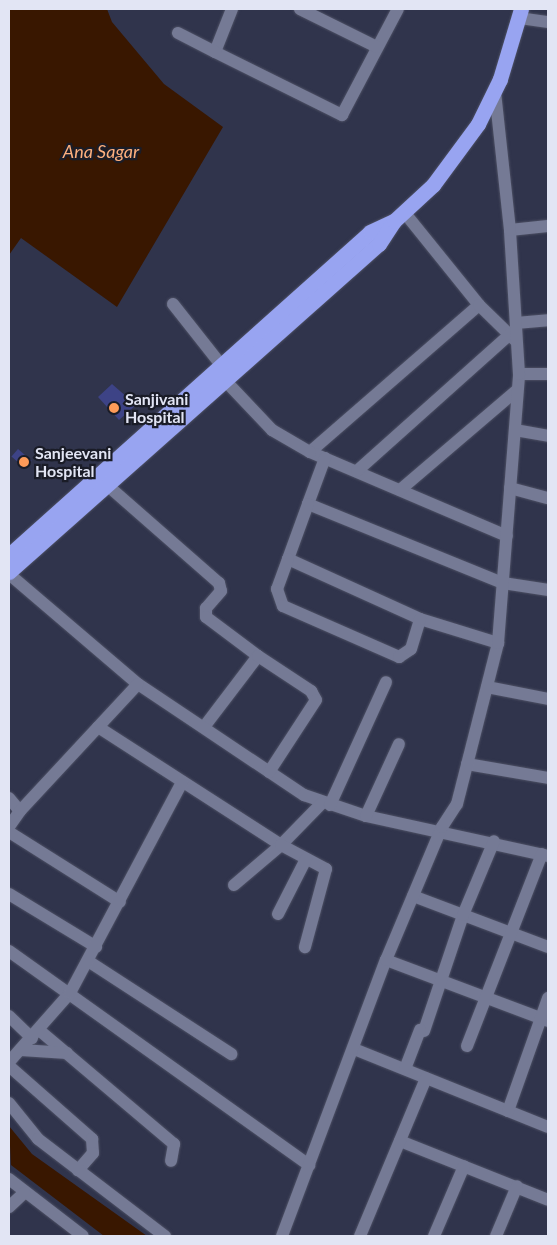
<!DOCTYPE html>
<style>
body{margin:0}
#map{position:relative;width:557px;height:1245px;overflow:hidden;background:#30344c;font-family:Lato,sans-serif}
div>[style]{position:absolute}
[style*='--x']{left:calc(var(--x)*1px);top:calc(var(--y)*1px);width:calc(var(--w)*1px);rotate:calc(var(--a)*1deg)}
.water>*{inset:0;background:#391700}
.building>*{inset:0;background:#3d4386;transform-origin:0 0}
.roads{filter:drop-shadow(0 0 1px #4d5064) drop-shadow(0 0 1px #4d5064)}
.minor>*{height:12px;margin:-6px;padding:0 6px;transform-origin:6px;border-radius:6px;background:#757a95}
.highway>*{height:15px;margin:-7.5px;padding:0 7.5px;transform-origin:7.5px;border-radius:7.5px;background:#98a4f1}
.dots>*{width:14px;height:14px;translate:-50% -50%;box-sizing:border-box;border:2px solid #1a1c27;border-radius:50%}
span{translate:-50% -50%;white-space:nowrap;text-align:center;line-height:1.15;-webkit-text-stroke:4.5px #1a1c27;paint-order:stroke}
.poi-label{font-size:16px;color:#e2e5f4;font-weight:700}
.left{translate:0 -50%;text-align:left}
.water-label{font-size:18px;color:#feb07e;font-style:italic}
.frame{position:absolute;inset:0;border:10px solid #e2e5f4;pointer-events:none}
</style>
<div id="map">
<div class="water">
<div style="clip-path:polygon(9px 9px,107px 9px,112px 22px,164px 84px,223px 127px,117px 307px,21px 238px,9px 255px)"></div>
<div style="clip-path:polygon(9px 1126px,32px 1154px,147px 1236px,104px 1236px,11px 1165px)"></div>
</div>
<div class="building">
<div style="clip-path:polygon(112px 384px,136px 405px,119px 420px,98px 397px)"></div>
<div style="left:18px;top:449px;width:18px;height:10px;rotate:41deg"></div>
</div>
<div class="roads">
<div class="minor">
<div style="--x:232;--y:9;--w:46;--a:111.6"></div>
<div style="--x:215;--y:52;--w:142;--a:26.4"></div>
<div style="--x:342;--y:115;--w:120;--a:-62.2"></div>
<div style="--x:300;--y:9;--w:86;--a:26.3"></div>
<div style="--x:519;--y:18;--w:29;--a:8"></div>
<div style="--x:178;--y:33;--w:42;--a:27.2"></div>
<div style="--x:404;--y:212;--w:119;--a:51.1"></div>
<div style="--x:479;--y:305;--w:224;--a:139"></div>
<div style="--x:310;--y:452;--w:214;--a:23.1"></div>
<div style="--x:510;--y:230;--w:38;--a:-6"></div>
<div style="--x:173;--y:304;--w:85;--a:51.7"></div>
<div style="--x:479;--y:305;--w:50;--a:44.2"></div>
<div style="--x:516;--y:323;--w:32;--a:-5"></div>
<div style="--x:218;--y:373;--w:79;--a:46.5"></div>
<div style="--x:272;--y:430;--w:44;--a:30.1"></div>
<div style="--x:519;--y:374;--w:29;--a:0"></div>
<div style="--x:515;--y:430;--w:34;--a:10"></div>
<div style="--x:325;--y:458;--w:49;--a:110.3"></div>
<div style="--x:308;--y:504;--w:210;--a:22.1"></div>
<div style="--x:503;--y:583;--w:46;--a:8.8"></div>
<div style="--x:357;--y:471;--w:205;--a:-41.8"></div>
<div style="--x:107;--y:485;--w:149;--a:41.2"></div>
<div style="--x:219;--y:583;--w:8;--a:76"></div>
<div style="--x:221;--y:591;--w:23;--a:131"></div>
<div style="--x:206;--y:608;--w:9;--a:90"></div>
<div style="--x:206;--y:617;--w:65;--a:36.9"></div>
<div style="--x:258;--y:656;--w:89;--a:127.3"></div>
<div style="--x:510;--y:488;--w:39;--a:15"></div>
<div style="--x:400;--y:490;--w:154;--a:-40.5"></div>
<div style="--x:308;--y:504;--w:59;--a:110"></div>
<div style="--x:288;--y:559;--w:145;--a:24.4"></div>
<div style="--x:420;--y:619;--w:82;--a:17.1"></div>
<div style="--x:288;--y:559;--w:32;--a:110"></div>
<div style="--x:277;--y:589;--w:18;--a:71"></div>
<div style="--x:283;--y:606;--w:127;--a:23.7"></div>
<div style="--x:399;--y:657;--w:14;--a:-34"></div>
<div style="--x:411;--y:649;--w:31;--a:-73"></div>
<div style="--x:9;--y:574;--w:170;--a:40.5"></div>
<div style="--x:138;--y:684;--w:200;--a:33.8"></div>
<div style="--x:304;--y:795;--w:65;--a:18.7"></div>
<div style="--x:366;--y:816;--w:186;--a:12.4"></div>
<div style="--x:258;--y:656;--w:64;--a:33.4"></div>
<div style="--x:311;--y:691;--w:10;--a:61"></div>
<div style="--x:316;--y:700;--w:86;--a:123.1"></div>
<div style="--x:487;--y:687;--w:62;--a:11.1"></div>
<div style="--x:98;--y:727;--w:218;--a:32.8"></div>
<div style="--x:281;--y:845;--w:59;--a:-45.7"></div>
<div style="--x:467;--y:764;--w:82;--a:9.8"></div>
<div style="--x:9;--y:798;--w:17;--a:50"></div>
<div style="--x:20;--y:811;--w:19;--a:125"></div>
<div style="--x:330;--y:805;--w:135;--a:-65.5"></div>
<div style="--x:20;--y:811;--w:173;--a:-47.1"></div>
<div style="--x:366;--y:816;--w:79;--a:-65.4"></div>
<div style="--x:9;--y:832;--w:131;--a:32.2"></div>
<div style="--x:234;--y:885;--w:62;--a:-40.4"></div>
<div style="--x:281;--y:845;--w:51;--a:28.1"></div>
<div style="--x:326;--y:869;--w:81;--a:105.1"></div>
<div style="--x:9;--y:894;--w:102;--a:31.3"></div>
<div style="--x:413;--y:896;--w:144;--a:20.7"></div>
<div style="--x:278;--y:914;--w:62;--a:-63"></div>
<div style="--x:9;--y:951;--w:369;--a:35.5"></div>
<div style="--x:386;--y:960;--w:173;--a:20.6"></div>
<div style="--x:88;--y:961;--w:171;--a:33"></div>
<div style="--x:9;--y:1016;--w:32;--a:44"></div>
<div style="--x:39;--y:1030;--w:177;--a:40.2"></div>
<div style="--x:174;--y:1144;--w:17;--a:100"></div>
<div style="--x:424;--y:1031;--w:122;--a:-71.4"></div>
<div style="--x:463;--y:915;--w:80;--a:-67.3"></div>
<div style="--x:467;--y:1046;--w:206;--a:-68.7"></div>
<div style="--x:354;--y:1049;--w:209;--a:21.9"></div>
<div style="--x:21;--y:1050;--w:46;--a:3.7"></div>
<div style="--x:9;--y:1062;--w:92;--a:-48.5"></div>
<div style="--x:70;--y:993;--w:239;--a:-62"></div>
<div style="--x:9;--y:1066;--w:111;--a:41.3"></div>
<div style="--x:92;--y:1139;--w:14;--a:86"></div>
<div style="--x:93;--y:1153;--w:23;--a:131"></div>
<div style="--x:405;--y:1069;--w:42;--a:-69"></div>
<div style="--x:9;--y:1103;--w:46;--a:51.1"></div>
<div style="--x:38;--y:1139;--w:160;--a:37.4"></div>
<div style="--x:508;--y:1111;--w:120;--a:-70.5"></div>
<div style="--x:400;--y:1141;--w:159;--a:21.7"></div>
<div style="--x:9;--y:1179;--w:93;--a:37.6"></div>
<div style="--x:9;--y:1207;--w:21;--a:-43"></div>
<div style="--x:282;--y:1236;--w:295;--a:-69.4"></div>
<div style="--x:386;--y:960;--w:144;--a:-67.2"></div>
<div style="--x:442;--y:827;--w:27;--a:-57"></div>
<div style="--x:457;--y:804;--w:166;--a:-75.7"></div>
<div style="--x:498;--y:643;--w:270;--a:-85.5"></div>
<div style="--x:519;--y:374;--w:144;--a:-93.6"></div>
<div style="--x:510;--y:230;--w:140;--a:-96.2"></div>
<div style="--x:360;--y:1236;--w:171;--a:-67.3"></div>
<div style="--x:434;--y:1236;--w:76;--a:-66.8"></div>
<div style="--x:496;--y:1236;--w:54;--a:-67.2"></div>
</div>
<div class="highway">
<div style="--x:9;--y:555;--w:484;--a:-41.8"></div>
<div style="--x:370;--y:232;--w:26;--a:-25"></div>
<div style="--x:9;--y:572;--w:494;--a:-41.6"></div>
<div style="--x:379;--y:244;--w:27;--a:-57"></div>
<div style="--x:394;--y:221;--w:53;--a:-42.7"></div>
<div style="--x:433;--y:185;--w:76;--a:-53.6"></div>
<div style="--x:478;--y:124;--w:50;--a:-63.9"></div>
<div style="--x:500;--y:79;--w:73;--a:-73.3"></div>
</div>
</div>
<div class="dots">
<div style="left:114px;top:408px;background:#fe9b59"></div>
<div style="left:24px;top:462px;background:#fe9b59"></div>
</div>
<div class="poi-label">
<span class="left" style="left:125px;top:408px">Sanjivani<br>Hospital</span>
<span class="left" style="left:35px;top:462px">Sanjeevani<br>Hospital</span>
</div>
<div class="water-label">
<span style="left:101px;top:151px">Ana Sagar</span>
</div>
<div class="frame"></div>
</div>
